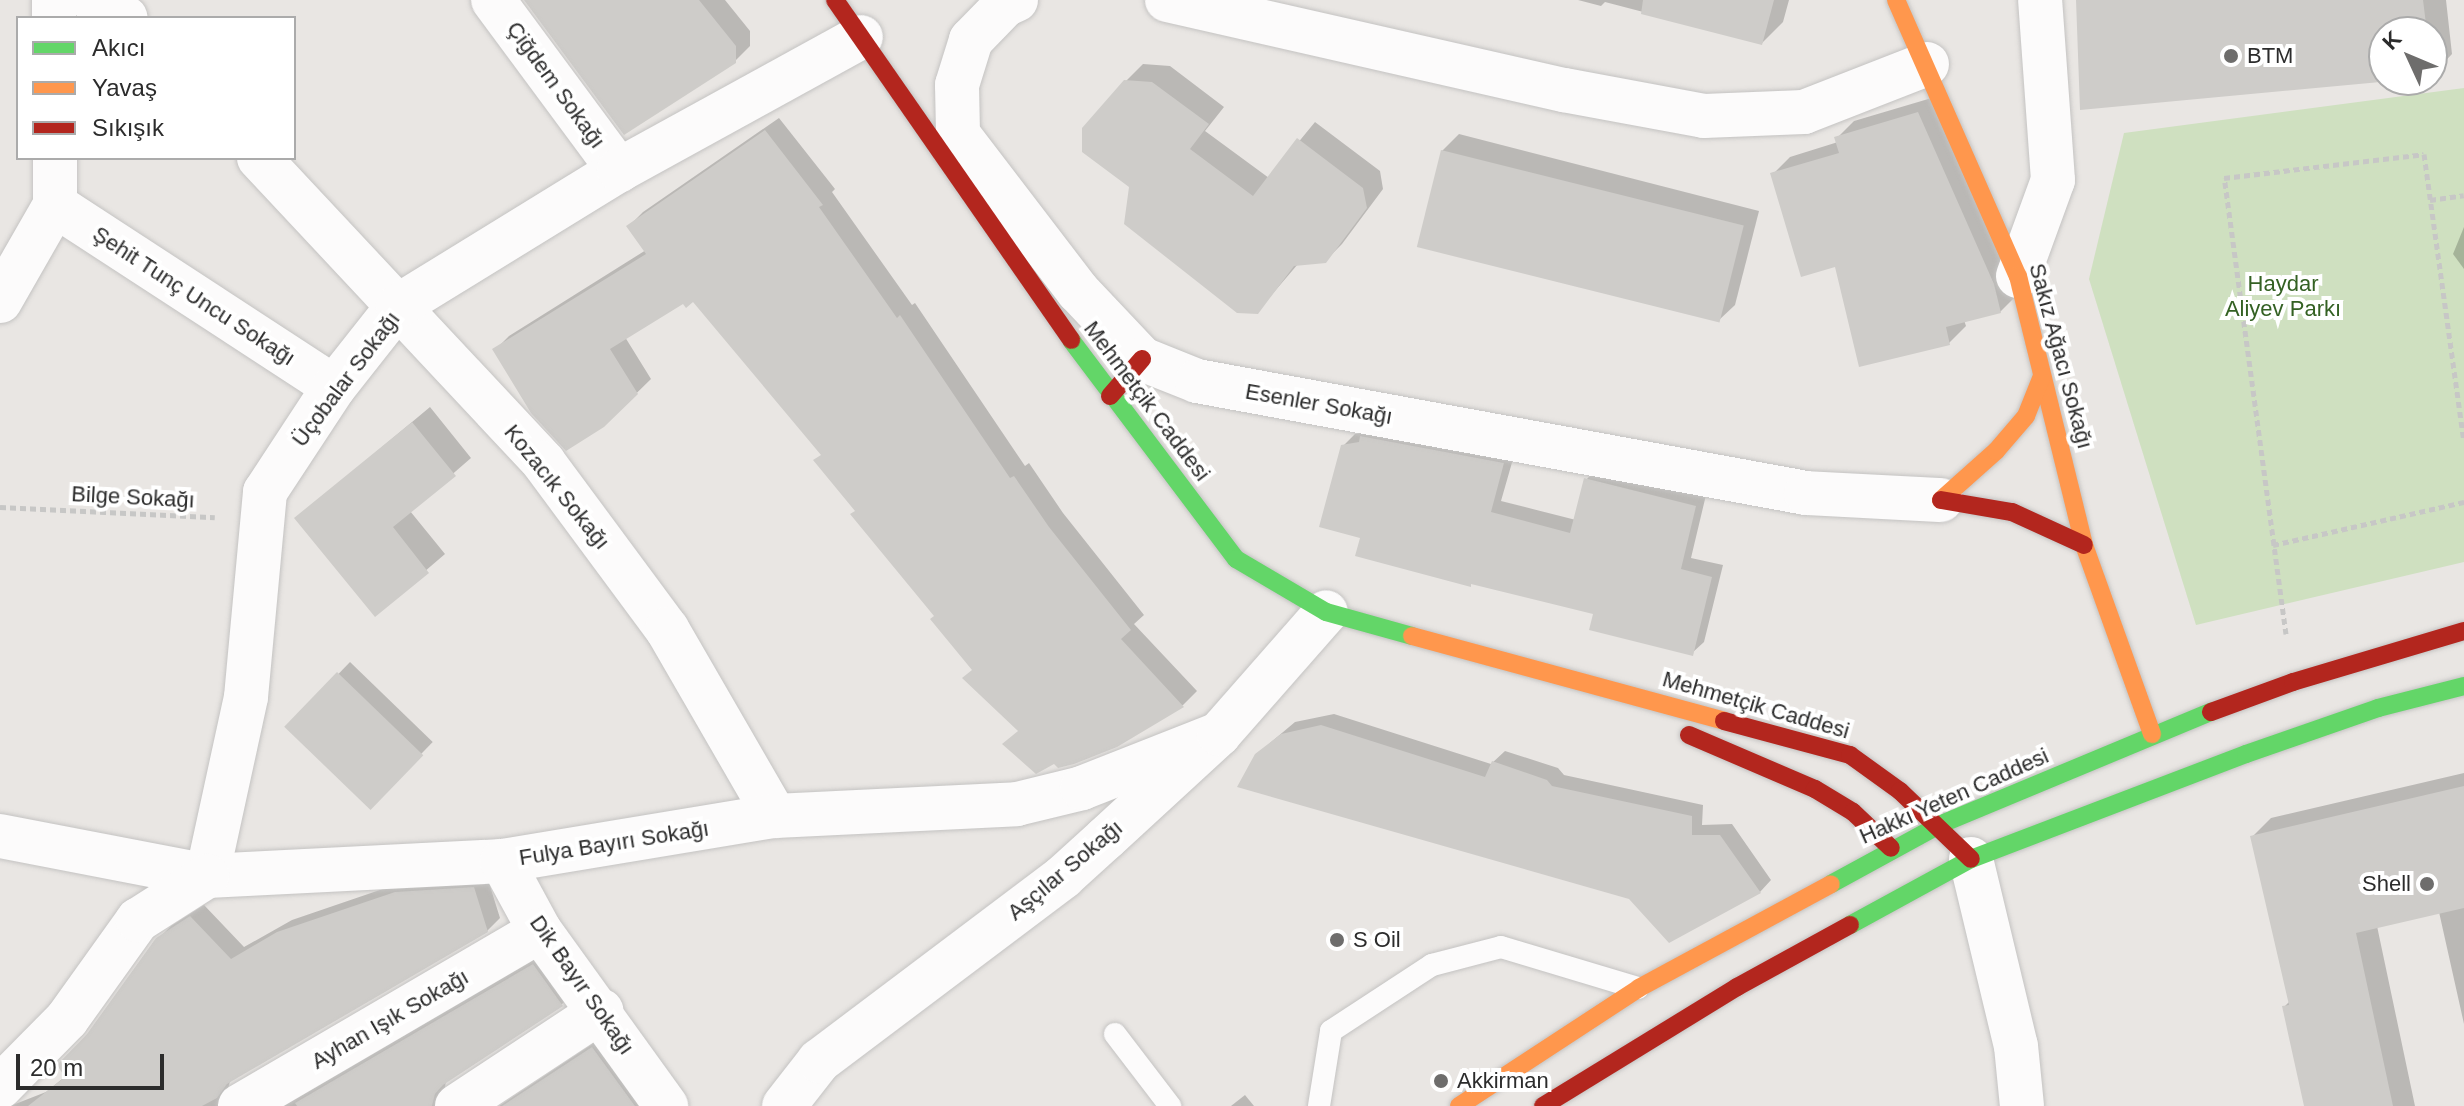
<!DOCTYPE html>
<meta charset="utf-8">
<style>
body{margin:0}
#map{position:relative;width:2464px;height:1106px;overflow:hidden;background:#e9e6e3;font-family:Helvetica,sans-serif}
div>[style]{position:absolute}
[style*='--x']{left:calc(var(--x)*1px);top:calc(var(--y)*1px);width:calc(var(--w)*1px);rotate:calc(var(--a)*1deg)}
.green>*{inset:0;background:#cfe0c0}
.shadow>*{inset:0;background:#0003;transform-origin:0 0}
.building>*{inset:0;background:#ceccc9;transform-origin:0 0}
.path>*{height:5px;margin-top:-2.5px;transform-origin:0;background:repeating-linear-gradient(90deg,#c7c7c6 0 6px,transparent 0 10px)}
.roads{filter:drop-shadow(0 0 2px #c4c3c2) drop-shadow(0 0 2px #c4c3c2)}
.lane>*{height:22px;margin:-11px;padding:0 11px;transform-origin:11px;border-radius:11px;background:#fcfbfb}
.street>*{height:44px;margin:-22px;padding:0 22px;transform-origin:22px;border-radius:22px;background:#fcfbfb}
.fast>*{height:18px;margin:-9px;padding:0 9px;transform-origin:9px;border-radius:9px;background:#63d668}
.slow>*{height:18px;margin:-9px;padding:0 9px;transform-origin:9px;border-radius:9px;background:#ff974d}
.jam>*{height:18px;margin:-9px;padding:0 9px;transform-origin:9px;border-radius:9px;background:#b3261e}
.dots>*{width:22px;height:22px;translate:-50% -50%;box-sizing:border-box;border:4px solid #fff;border-radius:50%}
span{translate:-50% -50%;white-space:nowrap;text-align:center;line-height:1.15;-webkit-text-stroke:8px #fff;paint-order:stroke}
.poi-label{font-size:22px;color:#2c2c2c}
.left{translate:0 -50%;text-align:left}
.right{translate:-100% -50%;text-align:right}
.street-label{font-size:22px;color:#2c2c2c}
.park-label{font-size:22px;color:#346123}
.legend{position:absolute;left:16px;top:16px;width:280px;height:144px;box-sizing:border-box;background:#fff;border:2px solid #ababab;margin:0;padding:10px 14px;list-style:none;font-size:24px;color:#2c2c2c}
.legend li{display:flex;align-items:center;gap:16px;height:40px}
.legend b{width:40px;border:2px solid #ababab}
.north{position:absolute;left:2368px;top:16px;width:80px;height:80px;box-sizing:border-box;background:#fff;border:2px solid #ababab;border-radius:50%;rotate:314deg;font-size:22px;font-weight:700;line-height:32px;text-align:center;color:#2c2c2c}
.north::after{content:'';display:block;margin:auto;width:28px;height:36px;background:#6e6d6c;clip-path:polygon(50% 0,100% 100%,50% 72%,0 100%)}
.scale{position:absolute;left:16px;top:1054px;width:148px;height:36px;box-sizing:border-box;border:4px solid #2c2c2c;border-top:0;padding-left:10px;font-size:24px;line-height:28px;white-space:nowrap;color:#2c2c2c;-webkit-text-stroke:6px #fff;paint-order:stroke}
</style>
<div id="map">
<div class="green">
<div style="clip-path:polygon(2464px 88px,2464px 562px,2196px 625px,2089px 279px,2124px 133px)"></div>
</div>
<div class="shadow">
<div style="clip-path:polygon(527px 0,725px 0,750px 31px,750px 46px,735px 61px)"></div>
<div style="clip-path:polygon(1578px 0,1789px 0,1783px 22px,1762px 43px,1605px 2px,1601px 6px)"></div>
<div style="clip-path:polygon(2078px 0,2446px 0,2452px 54px,2432px 75px,2432px 32px,2384px 32px,2384px 80px)"></div>
<div style="clip-path:polygon(1143px 64px,1170px 66px,1224px 107px,1205px 131px,1269px 178px,1315px 122px,1380px 171px,1383px 189px,1342px 244px,1325px 261px,1298px 264px,1257px 312px,1132px 186px,1126px 81px)"></div>
<div style="clip-path:polygon(1935px 97px,2017px 295px,2000px 312px,1964px 320px,1966px 326px,1949px 343px,1836px 265px,1773px 174px,1790px 157px,1838px 142px,1837px 138px,1854px 121px)"></div>
<div style="clip-path:polygon(779px 118px,835px 189px,832px 192px,912px 305px,915px 303px,1025px 466px,1029px 463px,1063px 513px,1144px 615px,1134px 624px,1197px 691px,1183px 705px,1117px 745px,1020px 729px,857px 510px,823px 454px,694px 300px,684px 302px,625px 337px,651px 379px,603px 426px,495px 350px,509px 336px,646px 250px,629px 226px,643px 212px)"></div>
<div style="clip-path:polygon(1459px 134px,1759px 211px,1735px 305px,1718px 321px,1442px 151px)"></div>
<div style="clip-path:polygon(2464px 227px,2464px 269px,2453px 254px)"></div>
<div style="clip-path:polygon(430px 407px,471px 458px,410px 511px,445px 554px,375px 614px,297px 518px)"></div>
<div style="clip-path:polygon(1368px 432px,1515px 452px,1501px 501px,1576px 520px,1586px 480px,1597px 468px,1706px 495px,1691px 558px,1723px 565px,1704px 642px,1692px 653px,1595px 613px,1473px 582px,1470px 585px,1362px 537px,1343px 446px,1355px 434px)"></div>
<div style="left:350px;top:662px;width:115px;height:91px;rotate:44deg"></div>
<div style="clip-path:polygon(1334px 714px,1491px 764px,1505px 751px,1558px 768px,1564px 775px,1703px 805px,1702px 825px,1732px 824px,1771px 880px,1760px 892px,1270px 743px,1295px 722px)"></div>
<div style="clip-path:polygon(2464px 773px,2464px 1024px,2439px 912px,2377px 926px,2415px 1106px,2306px 1106px,2284px 1007px,2290px 1001px,2252px 837px,2271px 818px)"></div>
<div style="clip-path:polygon(487px 876px,500px 918px,487px 931px,230px 1081px,227px 1093px,231px 1106px,10px 1106px,46px 1092px,67px 1075px,89px 1035px,157px 940px,171px 926px,204px 905px,244px 947px,292px 920px,409px 880px)"></div>
<div style="clip-path:polygon(546px 953px,574px 992px,562px 1004px,446px 1081px,444px 1093px,448px 1106px,284px 1106px)"></div>
<div style="clip-path:polygon(606px 1035px,644px 1106px,499px 1106px)"></div>
<div style="clip-path:polygon(1245px 1095px,1254px 1106px,1231px 1106px)"></div>
</div>
<div class="building">
<div style="clip-path:polygon(524px 0,699px 0,736px 46px,736px 63px,624px 135px)"></div>
<div style="clip-path:polygon(1643px 0,1774px 0,1762px 45px,1641px 14px)"></div>
<div style="clip-path:polygon(2076px 0,2423px 0,2427px 32px,2384px 32px,2384px 80px,2402px 80px,2080px 110px)"></div>
<div style="clip-path:polygon(1124px 80px,1152px 82px,1209px 124px,1190px 149px,1253px 196px,1297px 138px,1363px 188px,1367px 208px,1326px 263px,1294px 266px,1258px 314px,1237px 313px,1124px 224px,1129px 187px,1082px 152px,1082px 128px)"></div>
<div style="clip-path:polygon(1918px 112px,1994px 284px,2001px 313px,1946px 327px,1950px 345px,1859px 367px,1835px 267px,1801px 277px,1770px 173px,1839px 153px,1834px 137px)"></div>
<div style="clip-path:polygon(765px 130px,823px 205px,819px 207px,897px 318px,900px 315px,1010px 478px,1014px 476px,1049px 527px,1131px 630px,1121px 639px,1184px 707px,1117px 747px,1074px 764px,1058px 768px,1054px 764px,1036px 774px,1002px 744px,1018px 731px,962px 678px,972px 670px,930px 619px,934px 616px,850px 514px,855px 511px,813px 460px,821px 455px,693px 302px,686px 308px,683px 304px,610px 349px,638px 394px,604px 427px,566px 451px,531px 413px,492px 349px,646px 254px,626px 226px)"></div>
<div style="left:1441px;top:150px;width:312px;height:100px;rotate:14deg"></div>
<div style="clip-path:polygon(412px 422px,456px 476px,393px 527px,429px 573px,375px 617px,294px 518px)"></div>
<div style="clip-path:polygon(1360px 436px,1504px 463px,1491px 512px,1570px 533px,1584px 478px,1696px 506px,1681px 569px,1712px 577px,1693px 656px,1589px 630px,1593px 614px,1471px 584px,1471px 587px,1355px 556px,1360px 538px,1319px 527px,1341px 445px,1359px 442px)"></div>
<div style="left:337px;top:672px;width:120px;height:76px;rotate:44deg"></div>
<div style="clip-path:polygon(1321px 725px,1485px 777px,1492px 761px,1547px 780px,1552px 786px,1692px 816px,1692px 835px,1720px 835px,1761px 893px,1669px 943px,1629px 899px,1237px 787px,1255px 754px,1281px 734px)"></div>
<div style="clip-path:polygon(2464px 786px,2464px 908px,2356px 933px,2393px 1106px,2304px 1106px,2282px 1006px,2289px 1005px,2250px 836px)"></div>
<div style="clip-path:polygon(474px 887px,488px 932px,227px 1084px,217px 1098px,202px 1106px,28px 1106px,65px 1077px,57px 1065px,87px 1034px,156px 938px,190px 916px,231px 959px,277px 932px,395px 892px)"></div>
<div style="clip-path:polygon(533px 964px,563px 1006px,443px 1085px,435px 1094px,432px 1106px,297px 1106px,295px 1103px)"></div>
<div style="clip-path:polygon(592px 1047px,635px 1106px,502px 1106px)"></div>
</div>
<div class="path">
<div style="--x:2430;--y:200;--w:34;--a:-8"></div>
<div style="--x:0;--y:507;--w:215;--a:2.7"></div>
<div style="--x:2273;--y:545;--w:196;--a:-12.7"></div>
<div style="--x:2286;--y:634;--w:460;--a:-97.7"></div>
<div style="--x:2224;--y:178;--w:201;--a:-6.8"></div>
<div style="--x:2424;--y:154;--w:290;--a:82.1"></div>
</div>
<div class="roads">
<div class="lane">
<div style="--x:1115;--y:1034;--w:91;--a:52.6"></div>
<div style="--x:1319;--y:1106;--w:76;--a:-80.9"></div>
<div style="--x:1331;--y:1031;--w:121;--a:-33.2"></div>
<div style="--x:1432;--y:965;--w:71;--a:-14.6"></div>
<div style="--x:1501;--y:947;--w:143;--a:16.7"></div>
</div>
<div class="street">
<div style="--x:54;--y:0;--w:18;--a:90"></div>
<div style="--x:92;--y:0;--w:38;--a:28"></div>
<div style="--x:493;--y:0;--w:212;--a:53.5"></div>
<div style="--x:1016;--y:0;--w:12;--a:156"></div>
<div style="--x:1005;--y:5;--w:49;--a:134.2"></div>
<div style="--x:971;--y:40;--w:47;--a:107.3"></div>
<div style="--x:957;--y:85;--w:49;--a:88.8"></div>
<div style="--x:958;--y:134;--w:198;--a:52.6"></div>
<div style="--x:1078;--y:291;--w:93;--a:46.7"></div>
<div style="--x:1142;--y:359;--w:59;--a:21.8"></div>
<div style="--x:1197;--y:381;--w:619;--a:10.42"></div>
<div style="--x:1806;--y:493;--w:135;--a:3"></div>
<div style="--x:1167;--y:0;--w:407;--a:12.8"></div>
<div style="--x:1564;--y:90;--w:142;--a:10.5"></div>
<div style="--x:1704;--y:116;--w:100;--a:-2.3"></div>
<div style="--x:1804;--y:112;--w:132;--a:-21.3"></div>
<div style="--x:259;--y:158;--w:417;--a:46.9"></div>
<div style="--x:544;--y:463;--w:207;--a:53.5"></div>
<div style="--x:667;--y:629;--w:216;--a:60"></div>
<div style="--x:55;--y:205;--w:333;--a:33.1"></div>
<div style="--x:2018;--y:276;--w:102;--a:-70"></div>
<div style="--x:2053;--y:180;--w:180;--a:-94.1"></div>
<div style="--x:0;--y:301;--w:111;--a:-60.2"></div>
<div style="--x:55;--y:205;--w:47;--a:-90"></div>
<div style="--x:0;--y:836;--w:211;--a:10.9"></div>
<div style="--x:207;--y:876;--w:295;--a:-2.9"></div>
<div style="--x:502;--y:861;--w:277;--a:-9.4"></div>
<div style="--x:775;--y:816;--w:242;--a:-2.8"></div>
<div style="--x:1017;--y:804;--w:67;--a:-13.8"></div>
<div style="--x:1082;--y:788;--w:147;--a:-21.5"></div>
<div style="--x:1971;--y:859;--w:192;--a:76.5"></div>
<div style="--x:2016;--y:1046;--w:60;--a:84.3"></div>
<div style="--x:502;--y:861;--w:80;--a:61.5"></div>
<div style="--x:540;--y:931;--w:216;--a:54.2"></div>
<div style="--x:207;--y:876;--w:183;--a:-77.7"></div>
<div style="--x:246;--y:697;--w:206;--a:-84.7"></div>
<div style="--x:265;--y:492;--w:126;--a:-56.7"></div>
<div style="--x:334;--y:387;--w:103;--a:-51.7"></div>
<div style="--x:398;--y:306;--w:259;--a:-31.6"></div>
<div style="--x:619;--y:170;--w:276;--a:-28.8"></div>
<div style="--x:0;--y:1087;--w:95;--a:-45.4"></div>
<div style="--x:67;--y:1019;--w:122;--a:-54.4"></div>
<div style="--x:138;--y:920;--w:82;--a:-32.5"></div>
<div style="--x:240;--y:1106;--w:347;--a:-30.3"></div>
<div style="--x:457;--y:1106;--w:173;--a:-33.4"></div>
<div style="--x:784;--y:1106;--w:57;--a:-52.1"></div>
<div style="--x:819;--y:1061;--w:306;--a:-37"></div>
<div style="--x:1063;--y:877;--w:58;--a:-42.2"></div>
<div style="--x:1106;--y:838;--w:154;--a:-42.6"></div>
<div style="--x:1219;--y:734;--w:162;--a:-48.7"></div>
</div>
<div class="fast">
<div style="--x:1071;--y:340;--w:274;--a:53"></div>
<div style="--x:1236;--y:559;--w:104;--a:30.5"></div>
<div style="--x:1326;--y:612;--w:89;--a:15.6"></div>
<div style="--x:1831;--y:884;--w:123;--a:-28.6"></div>
<div style="--x:1939;--y:825;--w:295;--a:-22.6"></div>
<div style="--x:1850;--y:925;--w:138;--a:-28.6"></div>
<div style="--x:1971;--y:859;--w:294;--a:-20.9"></div>
<div style="--x:2246;--y:754;--w:140;--a:-19.2"></div>
<div style="--x:2378;--y:708;--w:89;--a:-14.3"></div>
</div>
<div class="slow">
<div style="--x:1896;--y:0;--w:302;--a:66.2"></div>
<div style="--x:2018;--y:276;--w:277;--a:76.2"></div>
<div style="--x:2084;--y:545;--w:201;--a:70.2"></div>
<div style="--x:1941;--y:500;--w:74;--a:-41.7"></div>
<div style="--x:1996;--y:451;--w:46;--a:-49.4"></div>
<div style="--x:2026;--y:416;--w:43;--a:-68.2"></div>
<div style="--x:1412;--y:636;--w:323;--a:15.2"></div>
<div style="--x:1459;--y:1106;--w:215;--a:-33.2"></div>
<div style="--x:1639;--y:988;--w:218;--a:-28.4"></div>
</div>
<div class="jam">
<div style="--x:835;--y:0;--w:414;--a:55.2"></div>
<div style="--x:1110;--y:396;--w:49;--a:-49.1"></div>
<div style="--x:1941;--y:500;--w:72;--a:9.6"></div>
<div style="--x:2012;--y:512;--w:79;--a:24.6"></div>
<div style="--x:2211;--y:712;--w:87;--a:-20.1"></div>
<div style="--x:2293;--y:682;--w:178;--a:-16.6"></div>
<div style="--x:1724;--y:721;--w:131;--a:15.1"></div>
<div style="--x:1850;--y:755;--w:62;--a:35.8"></div>
<div style="--x:1900;--y:791;--w:98;--a:43.8"></div>
<div style="--x:1689;--y:735;--w:137;--a:23.2"></div>
<div style="--x:1815;--y:789;--w:44;--a:31.2"></div>
<div style="--x:1853;--y:812;--w:52;--a:43.5"></div>
<div style="--x:1543;--y:1106;--w:228;--a:-31.5"></div>
<div style="--x:1737;--y:987;--w:129;--a:-28.8"></div>
</div>
</div>
<div class="dots">
<div style="left:2231px;top:56px;background:#6e6d6c"></div>
<div style="left:2427px;top:884px;background:#6e6d6c"></div>
<div style="left:1337px;top:940px;background:#6e6d6c"></div>
<div style="left:1441px;top:1081px;background:#6e6d6c"></div>
</div>
<div class="poi-label">
<span class="left" style="left:2247px;top:56px">BTM</span>
<span class="right" style="left:2411px;top:884px">Shell</span>
<span class="left" style="left:1353px;top:940px">S Oil</span>
<span class="left" style="left:1457px;top:1081px">Akkirman</span>
</div>
<div class="street-label">
<span style="left:556px;top:85px;rotate:54deg">Çiğdem Sokağı</span>
<span style="left:194px;top:296px;rotate:33deg">Şehit Tunç Uncu Sokağı</span>
<span style="left:2061px;top:356px;rotate:75deg">Sakız Ağacı Sokağı</span>
<span style="left:346px;top:379px;rotate:-53deg">Üçobalar Sokağı</span>
<span style="left:1147px;top:401px;rotate:53deg">Mehmetçik Caddesi</span>
<span style="left:1319px;top:404px;rotate:10deg">Esenler Sokağı</span>
<span style="left:557px;top:487px;rotate:51deg">Kozacık Sokağı</span>
<span style="left:133px;top:497px;rotate:3deg">Bilge Sokağı</span>
<span style="left:1756px;top:705px;rotate:16deg">Mehmetçik Caddesi</span>
<span style="left:1954px;top:796px;rotate:-24deg">Hakkı Yeten Caddesi</span>
<span style="left:614px;top:843px;rotate:-9deg">Fulya Bayırı Sokağı</span>
<span style="left:1065px;top:870px;rotate:-40deg">Aşçılar Sokağı</span>
<span style="left:582px;top:985px;rotate:55deg">Dik Bayır Sokağı</span>
<span style="left:390px;top:1019px;rotate:-30deg">Ayhan Işık Sokağı</span>
</div>
<div class="park-label">
<span style="left:2283px;top:296px">Haydar<br>Aliyev Parkı</span>
</div>
<ul class="legend">
<li><b style="height:10px;background:#63d668"></b>Akıcı</li>
<li><b style="height:10px;background:#ff974d"></b>Yavaş</li>
<li><b style="height:10px;background:#b3261e"></b>Sıkışık</li>
</ul>
<div class="north">K</div>
<div class="scale">20 m</div>
</div>
